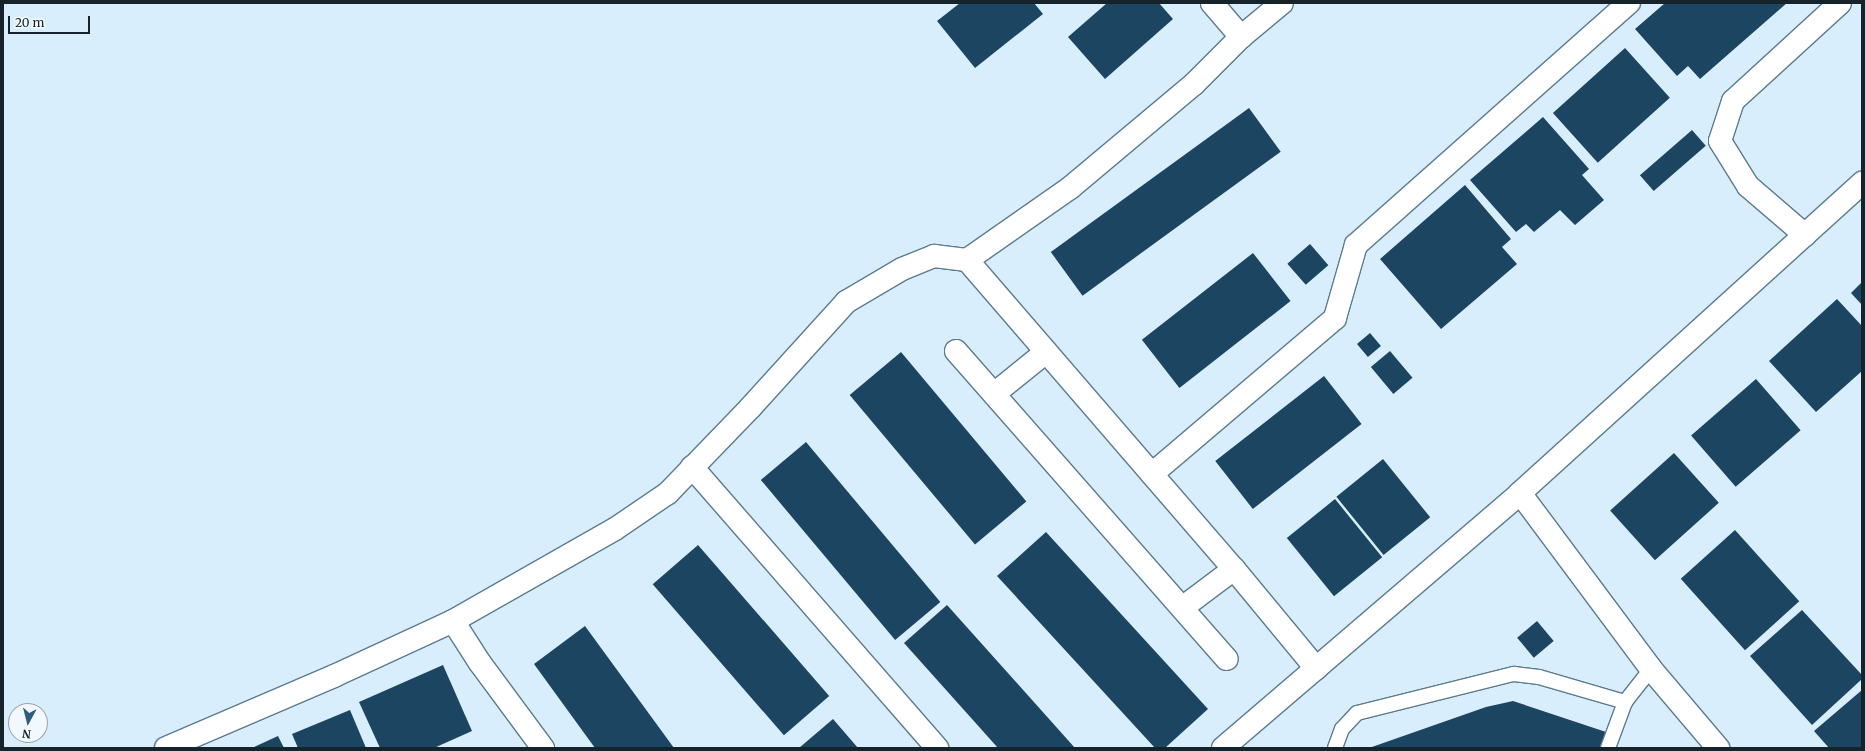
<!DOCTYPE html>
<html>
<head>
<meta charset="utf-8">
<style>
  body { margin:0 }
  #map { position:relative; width:1865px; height:751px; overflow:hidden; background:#d9eefc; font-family:Merriweather,serif }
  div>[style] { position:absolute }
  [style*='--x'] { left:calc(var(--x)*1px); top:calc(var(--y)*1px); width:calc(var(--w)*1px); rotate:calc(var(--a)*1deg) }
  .building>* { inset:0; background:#1b4560; transform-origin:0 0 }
  .roads { filter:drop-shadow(1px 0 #5c7b91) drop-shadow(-1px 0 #5c7b91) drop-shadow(0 1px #5c7b91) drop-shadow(0 -1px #5c7b91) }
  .service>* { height:14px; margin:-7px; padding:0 7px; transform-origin:7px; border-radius:7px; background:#fff }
  .minor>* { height:22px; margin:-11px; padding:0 11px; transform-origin:11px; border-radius:11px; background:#fff }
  span { translate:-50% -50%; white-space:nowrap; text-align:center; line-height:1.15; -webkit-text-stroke:4px #f2f9fe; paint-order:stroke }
  .frame { position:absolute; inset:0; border:4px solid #16232b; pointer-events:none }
  .north { position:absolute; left:8px; top:703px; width:40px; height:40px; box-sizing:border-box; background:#f2f9fe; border:1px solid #9aa3aa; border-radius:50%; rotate:187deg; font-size:11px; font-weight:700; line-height:16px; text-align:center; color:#16232b }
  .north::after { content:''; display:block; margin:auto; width:14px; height:18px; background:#2f5e7d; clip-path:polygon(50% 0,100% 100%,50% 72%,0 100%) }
  .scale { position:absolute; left:8px; top:16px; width:82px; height:18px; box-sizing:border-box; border:2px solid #16232b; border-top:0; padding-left:5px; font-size:12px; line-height:14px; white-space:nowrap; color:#16232b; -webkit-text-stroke:3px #f2f9fe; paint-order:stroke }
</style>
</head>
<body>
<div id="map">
  <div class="building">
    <i style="clip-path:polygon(960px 3px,1034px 3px,1043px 14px,975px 68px,937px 21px)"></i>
    <i style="clip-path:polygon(1107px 3px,1159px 3px,1173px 19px,1105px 79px,1068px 37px)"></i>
    <i style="clip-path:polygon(1665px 3px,1787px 3px,1700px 79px,1688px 66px,1677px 76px,1635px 29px)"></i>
    <i style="left:1625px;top:48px;width:67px;height:97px;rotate:48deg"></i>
    <i style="left:1249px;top:108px;width:54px;height:245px;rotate:54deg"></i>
    <i style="clip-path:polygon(1543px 117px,1589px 169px,1582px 175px,1604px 200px,1575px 225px,1560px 210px,1534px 232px,1526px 224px,1516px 232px,1470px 180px)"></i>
    <i style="left:1692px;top:130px;width:21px;height:69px;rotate:49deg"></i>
    <i style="clip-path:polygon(1465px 185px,1511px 239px,1502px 247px,1517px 264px,1441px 329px,1380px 259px)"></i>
    <i style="left:1310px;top:244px;width:28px;height:30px;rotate:49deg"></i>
    <i style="left:1253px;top:253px;width:61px;height:141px;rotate:52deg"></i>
    <i style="clip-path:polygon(1862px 282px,1862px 305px,1851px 293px)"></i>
    <i style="clip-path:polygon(1837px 299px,1862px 326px,1862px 371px,1816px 412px,1769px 361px)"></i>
    <i style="left:1370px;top:333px;width:17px;height:17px;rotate:50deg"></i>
    <i style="left:1390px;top:351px;width:35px;height:25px;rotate:50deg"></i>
    <i style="left:901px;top:352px;width:195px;height:67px;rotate:50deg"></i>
    <i style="left:1324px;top:376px;width:61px;height:138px;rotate:52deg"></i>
    <i style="left:1756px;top:379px;width:68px;height:86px;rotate:49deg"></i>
    <i style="left:806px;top:442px;width:209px;height:59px;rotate:50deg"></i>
    <i style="left:1674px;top:453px;width:67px;height:86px;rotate:48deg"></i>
    <i style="left:1383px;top:459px;width:75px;height:60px;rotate:51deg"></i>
    <i style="left:1335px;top:499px;width:75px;height:62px;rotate:51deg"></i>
    <i style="left:1735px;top:530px;width:96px;height:73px;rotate:48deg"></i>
    <i style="clip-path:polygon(1046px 532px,1208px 709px,1165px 748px,1155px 748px,997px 576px)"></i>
    <i style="left:698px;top:545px;width:200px;height:60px;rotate:49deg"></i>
    <i style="clip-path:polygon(947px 605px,1075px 748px,998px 748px,904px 643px)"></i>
    <i style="clip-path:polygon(1802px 610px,1862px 675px,1862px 679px,1812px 725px,1750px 656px)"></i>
    <i style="left:1537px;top:621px;width:26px;height:26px;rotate:50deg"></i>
    <i style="clip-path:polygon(585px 626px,674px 748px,595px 748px,534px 664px)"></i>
    <i style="clip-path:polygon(443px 665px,472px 731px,434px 748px,380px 748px,359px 702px)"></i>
    <i style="clip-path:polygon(1862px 690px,1862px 748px,1829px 748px,1814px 731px)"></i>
    <i style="clip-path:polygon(1513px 701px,1606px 732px,1600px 748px,1369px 748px,1486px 707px)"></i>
    <i style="clip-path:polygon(350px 710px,366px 748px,298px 748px,292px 734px)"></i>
    <i style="clip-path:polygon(833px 719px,858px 748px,799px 748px)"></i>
    <i style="clip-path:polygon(278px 736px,284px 748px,252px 748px)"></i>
  </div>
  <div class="roads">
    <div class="service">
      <i style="--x:1335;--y:748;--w:20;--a:-70"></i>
      <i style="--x:1342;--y:729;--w:22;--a:-47"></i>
      <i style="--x:1357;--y:713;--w:162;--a:-14"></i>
      <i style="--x:1514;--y:674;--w:25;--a:7"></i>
      <i style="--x:1539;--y:677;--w:90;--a:16.2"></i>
      <i style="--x:1608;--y:748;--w:49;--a:-69.7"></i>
      <i style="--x:1625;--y:702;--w:42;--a:-51.8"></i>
    </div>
    <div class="minor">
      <i style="--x:1212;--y:3;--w:45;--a:49.5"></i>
      <i style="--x:1241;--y:37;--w:53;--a:-39.7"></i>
      <i style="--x:1805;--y:235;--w:75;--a:-139.3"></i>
      <i style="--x:1748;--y:186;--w:53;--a:-121.9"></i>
      <i style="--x:1720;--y:141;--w:42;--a:-72"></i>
      <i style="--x:1733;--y:101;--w:145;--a:-42.5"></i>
      <i style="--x:967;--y:260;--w:408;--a:49.2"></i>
      <i style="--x:1234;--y:569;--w:129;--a:50.4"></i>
      <i style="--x:956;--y:351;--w:410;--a:48.7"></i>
      <i style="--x:994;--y:394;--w:67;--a:-38.9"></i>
      <i style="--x:692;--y:467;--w:373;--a:48.9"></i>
      <i style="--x:1152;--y:474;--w:240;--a:-40.4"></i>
      <i style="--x:1335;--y:318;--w:76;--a:-74"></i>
      <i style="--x:1356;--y:245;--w:365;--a:-41.6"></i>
      <i style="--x:1520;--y:493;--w:219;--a:53.3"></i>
      <i style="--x:1651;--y:669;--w:104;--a:49.7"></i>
      <i style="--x:1182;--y:608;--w:65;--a:-36.9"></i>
      <i style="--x:453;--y:621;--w:50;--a:57.3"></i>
      <i style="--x:480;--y:663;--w:106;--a:53.5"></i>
      <i style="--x:166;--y:748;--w:183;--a:-23.2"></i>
      <i style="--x:334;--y:676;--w:131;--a:-24.8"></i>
      <i style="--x:453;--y:621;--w:186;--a:-29.6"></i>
      <i style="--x:615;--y:529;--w:64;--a:-34.2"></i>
      <i style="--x:668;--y:493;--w:118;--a:-46"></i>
      <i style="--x:750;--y:408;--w:143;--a:-47.8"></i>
      <i style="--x:846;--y:302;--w:65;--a:-30.5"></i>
      <i style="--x:902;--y:269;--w:35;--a:-22"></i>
      <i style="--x:934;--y:256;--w:33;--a:7"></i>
      <i style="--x:967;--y:260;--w:126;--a:-35"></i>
      <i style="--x:1070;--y:188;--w:162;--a:-40"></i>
      <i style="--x:1194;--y:84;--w:66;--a:-45"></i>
      <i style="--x:1223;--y:748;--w:391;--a:-40.6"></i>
      <i style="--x:1520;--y:493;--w:462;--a:-42.2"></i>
    </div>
  </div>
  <div class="frame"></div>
  <div class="north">N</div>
  <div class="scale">20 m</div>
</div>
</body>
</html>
